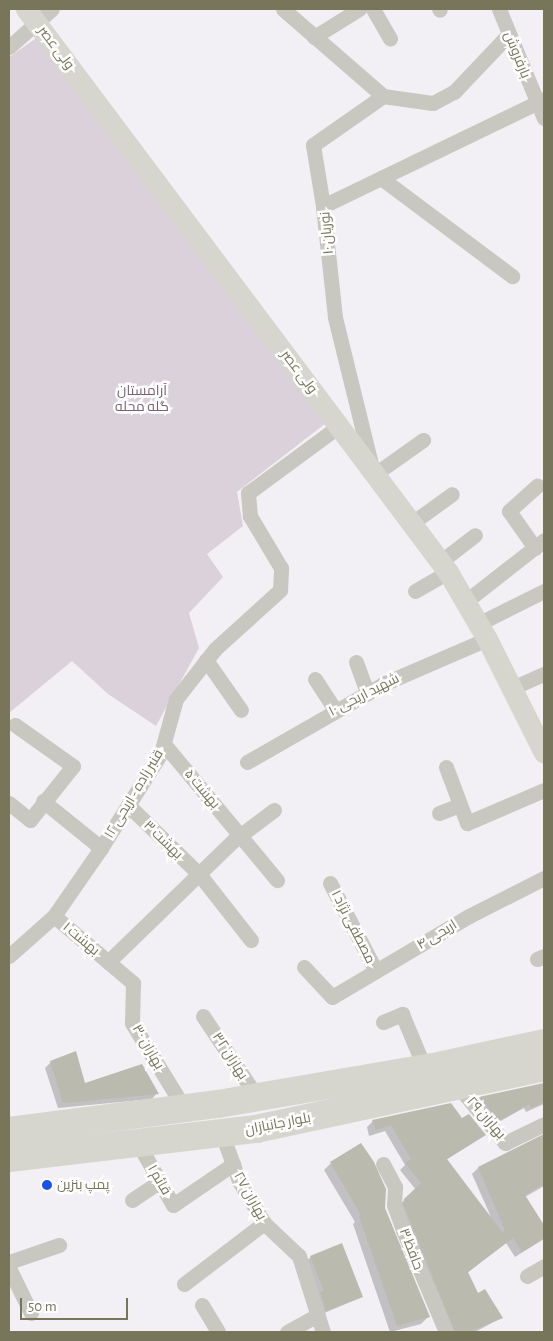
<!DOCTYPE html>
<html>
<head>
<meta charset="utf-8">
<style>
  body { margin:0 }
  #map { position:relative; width:553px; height:1341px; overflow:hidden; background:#f2f0f4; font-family:"Alegreya Sans",Cairo,sans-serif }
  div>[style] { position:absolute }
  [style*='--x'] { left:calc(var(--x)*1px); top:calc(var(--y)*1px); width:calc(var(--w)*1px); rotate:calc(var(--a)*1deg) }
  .green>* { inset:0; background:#dbd1da }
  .shadow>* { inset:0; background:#0003 }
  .building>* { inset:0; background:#bbbaaf }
  .street>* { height:15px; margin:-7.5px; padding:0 7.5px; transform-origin:7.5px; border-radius:7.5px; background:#c8c8c1 }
  .secondary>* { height:21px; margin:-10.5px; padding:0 10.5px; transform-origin:10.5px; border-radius:10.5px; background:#d6d6ce }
  .highway>* { height:28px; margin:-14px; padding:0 14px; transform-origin:14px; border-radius:14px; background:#d6d6ce }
  .dots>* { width:14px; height:14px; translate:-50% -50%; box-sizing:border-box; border:2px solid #fff; border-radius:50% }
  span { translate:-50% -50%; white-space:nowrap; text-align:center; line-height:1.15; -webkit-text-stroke:5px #fff; paint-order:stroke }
  .street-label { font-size:14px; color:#77765a }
  .park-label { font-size:14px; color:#796172 }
  .poi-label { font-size:14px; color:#77765a }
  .left { translate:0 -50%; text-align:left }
  .frame { position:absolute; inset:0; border:10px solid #77765a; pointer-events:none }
  .scale { position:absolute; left:20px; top:1298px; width:108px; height:22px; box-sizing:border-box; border:2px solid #77765a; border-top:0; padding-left:6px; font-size:15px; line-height:18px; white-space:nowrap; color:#77765a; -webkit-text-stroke:4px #fff; paint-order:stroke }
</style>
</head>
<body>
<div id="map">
  <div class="green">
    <i style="clip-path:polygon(38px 37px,326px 423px,237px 492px,243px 526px,207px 554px,223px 577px,189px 613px,199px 648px,156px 726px,108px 694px,72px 661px,9px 713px,9px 57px)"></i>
  </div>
  <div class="shadow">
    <i style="clip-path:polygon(51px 1062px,84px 1085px,157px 1093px,152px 1099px,58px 1108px,45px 1068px)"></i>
    <i style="clip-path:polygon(544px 1084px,544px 1104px,526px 1112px,524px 1108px,493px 1125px,475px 1103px,480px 1098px)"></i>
    <i style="clip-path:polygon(461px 1120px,485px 1135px,446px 1160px,491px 1217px,472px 1174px,478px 1168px,544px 1135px,544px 1186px,525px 1197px,544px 1227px,544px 1239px,515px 1257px,506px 1243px,467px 1273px,478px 1294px,501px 1318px,475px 1332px,447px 1332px,398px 1206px,416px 1190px,400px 1170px,405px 1165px,385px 1131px,369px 1136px,367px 1127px,373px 1121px)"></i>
    <i style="clip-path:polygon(331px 1163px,384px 1208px,428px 1317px,421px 1324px,390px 1332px,353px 1224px,355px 1222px,324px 1170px)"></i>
    <i style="clip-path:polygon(311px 1257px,362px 1297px,322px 1314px,316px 1298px,319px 1295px,306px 1261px)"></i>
  </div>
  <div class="building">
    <i style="clip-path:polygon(76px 1051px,85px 1083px,142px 1064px,159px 1094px,63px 1103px,50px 1061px)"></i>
    <i style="clip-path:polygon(544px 1083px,544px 1102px,531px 1108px,529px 1104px,499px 1121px,479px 1097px)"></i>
    <i style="clip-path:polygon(451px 1103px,462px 1118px,469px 1114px,486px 1135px,447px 1159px,502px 1232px,505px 1230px,478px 1167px,544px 1134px,544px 1184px,525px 1195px,544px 1225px,544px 1238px,522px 1252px,513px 1238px,468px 1272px,478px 1293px,485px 1289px,503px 1318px,469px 1332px,455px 1332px,403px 1204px,404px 1199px,421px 1183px,405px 1163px,411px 1159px,391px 1125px,376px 1130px,372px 1120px)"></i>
    <i style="clip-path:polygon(361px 1143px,374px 1162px,386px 1189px,385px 1208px,430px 1317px,397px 1326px,359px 1216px,361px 1215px,330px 1162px)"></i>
    <i style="clip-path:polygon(342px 1243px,363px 1297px,326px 1311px,320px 1292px,324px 1291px,310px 1256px)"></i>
  </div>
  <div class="street">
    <i style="--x:283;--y:9;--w:133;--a:41"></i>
    <i style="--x:383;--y:96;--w:50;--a:8"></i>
    <i style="--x:433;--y:103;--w:24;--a:-28"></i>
    <i style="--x:454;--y:92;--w:79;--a:-46.5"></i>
    <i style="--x:373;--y:9;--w:34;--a:60"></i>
    <i style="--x:439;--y:9;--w:1;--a:45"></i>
    <i style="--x:499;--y:9;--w:118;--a:67.6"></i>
    <i style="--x:314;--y:37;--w:53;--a:-31.9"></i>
    <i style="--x:9;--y:47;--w:57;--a:-41.5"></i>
    <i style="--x:381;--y:178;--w:164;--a:36.8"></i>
    <i style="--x:323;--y:206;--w:246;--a:-25.8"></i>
    <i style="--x:371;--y:464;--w:151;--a:-103.8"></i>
    <i style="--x:335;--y:317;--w:112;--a:-96.2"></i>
    <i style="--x:323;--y:206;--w:62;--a:-99.3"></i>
    <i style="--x:313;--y:145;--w:85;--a:-35"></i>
    <i style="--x:375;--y:474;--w:59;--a:-35.3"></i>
    <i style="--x:412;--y:523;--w:49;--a:-35.9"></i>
    <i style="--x:535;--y:548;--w:45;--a:-125.1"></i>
    <i style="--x:509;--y:511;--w:38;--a:-42"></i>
    <i style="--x:440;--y:562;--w:44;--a:-37.6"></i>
    <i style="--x:415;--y:591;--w:38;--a:-30"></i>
    <i style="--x:465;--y:602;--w:100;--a:-38.1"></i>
    <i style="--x:478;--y:624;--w:74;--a:-26.6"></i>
    <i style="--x:206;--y:660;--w:61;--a:55"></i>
    <i style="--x:356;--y:662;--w:33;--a:70"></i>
    <i style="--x:315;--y:679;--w:37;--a:57"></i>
    <i style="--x:512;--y:688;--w:35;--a:-24"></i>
    <i style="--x:164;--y:744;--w:177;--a:50.3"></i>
    <i style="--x:247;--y:762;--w:157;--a:-29.8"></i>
    <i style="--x:383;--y:684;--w:113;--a:-23.4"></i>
    <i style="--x:446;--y:767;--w:60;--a:69.4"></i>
    <i style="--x:467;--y:823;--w:84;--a:-23.2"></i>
    <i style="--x:43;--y:801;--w:75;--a:39"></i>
    <i style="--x:9;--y:803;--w:27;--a:39"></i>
    <i style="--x:30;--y:820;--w:69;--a:-51.5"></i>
    <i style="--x:73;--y:766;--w:71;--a:-144.7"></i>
    <i style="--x:128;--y:805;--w:99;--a:44.2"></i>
    <i style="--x:199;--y:874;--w:84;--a:51.8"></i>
    <i style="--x:439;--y:813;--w:22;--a:-21"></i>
    <i style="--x:330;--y:883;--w:99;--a:62.4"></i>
    <i style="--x:54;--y:916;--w:104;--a:40.3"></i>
    <i style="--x:133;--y:983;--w:40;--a:91.4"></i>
    <i style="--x:132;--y:1023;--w:100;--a:58.5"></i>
    <i style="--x:9;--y:956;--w:60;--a:-41.6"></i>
    <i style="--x:54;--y:916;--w:83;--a:-55.3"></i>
    <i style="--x:101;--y:848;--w:112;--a:-57.7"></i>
    <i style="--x:161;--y:753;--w:56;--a:-74.5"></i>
    <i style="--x:176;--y:699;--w:63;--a:-52"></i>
    <i style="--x:215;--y:649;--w:88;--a:-42.2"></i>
    <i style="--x:280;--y:590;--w:22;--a:-87"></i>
    <i style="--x:281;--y:568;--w:61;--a:-120.8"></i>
    <i style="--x:250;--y:516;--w:23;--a:-95"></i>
    <i style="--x:248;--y:493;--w:113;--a:-36.4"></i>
    <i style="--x:537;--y:959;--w:8;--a:-23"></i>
    <i style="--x:108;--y:962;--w:175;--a:-44.1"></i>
    <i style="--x:234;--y:840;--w:50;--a:-36.9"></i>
    <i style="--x:304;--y:967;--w:41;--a:47"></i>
    <i style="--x:332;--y:997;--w:159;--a:-30.6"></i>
    <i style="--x:469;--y:916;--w:84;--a:-26.9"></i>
    <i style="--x:203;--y:1016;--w:97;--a:56.3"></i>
    <i style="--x:383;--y:1022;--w:21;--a:-23"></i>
    <i style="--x:402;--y:1014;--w:60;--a:67.3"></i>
    <i style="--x:458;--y:1086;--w:74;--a:50.5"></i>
    <i style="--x:505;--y:1143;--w:43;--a:-26"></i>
    <i style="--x:222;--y:1134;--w:50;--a:70.1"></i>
    <i style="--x:239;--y:1181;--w:49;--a:59.2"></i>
    <i style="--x:264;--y:1223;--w:48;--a:43.3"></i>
    <i style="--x:299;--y:1256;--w:80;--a:72.5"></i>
    <i style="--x:139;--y:1145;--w:69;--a:60.5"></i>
    <i style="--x:173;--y:1205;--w:73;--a:-34.3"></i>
    <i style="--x:383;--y:1164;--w:26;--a:62"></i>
    <i style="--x:395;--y:1187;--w:18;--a:93"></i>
    <i style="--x:394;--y:1205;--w:27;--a:70"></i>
    <i style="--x:403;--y:1230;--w:111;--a:67.1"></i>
    <i style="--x:132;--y:1200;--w:32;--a:-34"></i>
    <i style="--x:9;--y:1262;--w:53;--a:-18.8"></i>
    <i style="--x:9;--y:1268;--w:50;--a:63.9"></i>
    <i style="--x:527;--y:1276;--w:20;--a:-30"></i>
    <i style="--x:184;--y:1284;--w:101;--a:-37.3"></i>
    <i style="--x:202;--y:1305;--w:31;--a:59"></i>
    <i style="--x:287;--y:1332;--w:35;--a:-29"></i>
  </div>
  <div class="secondary">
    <i style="--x:26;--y:9;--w:704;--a:53.15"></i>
    <i style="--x:448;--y:572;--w:78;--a:59.8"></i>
    <i style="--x:487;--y:639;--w:127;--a:63.4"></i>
  </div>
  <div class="highway">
    <i style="--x:9;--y:1131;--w:211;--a:-7.4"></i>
    <i style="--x:218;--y:1104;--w:228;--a:-9.8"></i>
    <i style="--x:443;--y:1065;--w:103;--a:-12.3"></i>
    <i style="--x:9;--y:1158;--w:249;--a:-6.7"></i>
    <i style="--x:256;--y:1129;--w:295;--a:-12.1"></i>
  </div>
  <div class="dots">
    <i style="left:47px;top:1185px;background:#1c51e8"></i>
  </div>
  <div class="street-label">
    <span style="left:56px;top:48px;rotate:53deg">ولی عصر</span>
    <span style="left:517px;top:55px;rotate:68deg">بارفروش</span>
    <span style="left:327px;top:233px;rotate:-95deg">نوریان ۱۰</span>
    <span style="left:299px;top:372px;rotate:53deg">ولی عصر</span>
    <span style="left:364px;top:695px;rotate:-27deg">شهید اریحی ۱۰</span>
    <span style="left:202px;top:789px;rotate:50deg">بهشت ۵</span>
    <span style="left:134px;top:794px;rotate:-59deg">قنبر زاده - اریحی ۱۲</span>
    <span style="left:163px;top:840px;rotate:44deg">بهشت ۳</span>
    <span style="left:353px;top:927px;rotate:63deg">مصطفی نژاد ۱</span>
    <span style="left:437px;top:935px;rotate:-31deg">اریحی ۴</span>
    <span style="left:81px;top:939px;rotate:40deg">بهشت ۱</span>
    <span style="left:148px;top:1047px;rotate:60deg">بهاران ۳۰</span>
    <span style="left:230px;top:1056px;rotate:57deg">بهاران ۳۲</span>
    <span style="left:486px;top:1118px;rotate:49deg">بهاران ۲۹</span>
    <span style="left:278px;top:1124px;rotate:-11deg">بلوار جانبازان</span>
    <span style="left:159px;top:1180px;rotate:60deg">قائم ۱</span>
    <span style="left:250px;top:1196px;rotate:61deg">بهاران ۲۷</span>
    <span style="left:411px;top:1249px;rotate:69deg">حافظ ۳</span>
  </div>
  <div class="park-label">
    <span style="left:142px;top:399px">آرامستان<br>گله محله</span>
  </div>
  <div class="poi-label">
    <span class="left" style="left:57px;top:1185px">پمپ بنزین</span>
  </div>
  <div class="frame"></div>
  <div class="scale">50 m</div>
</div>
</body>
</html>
